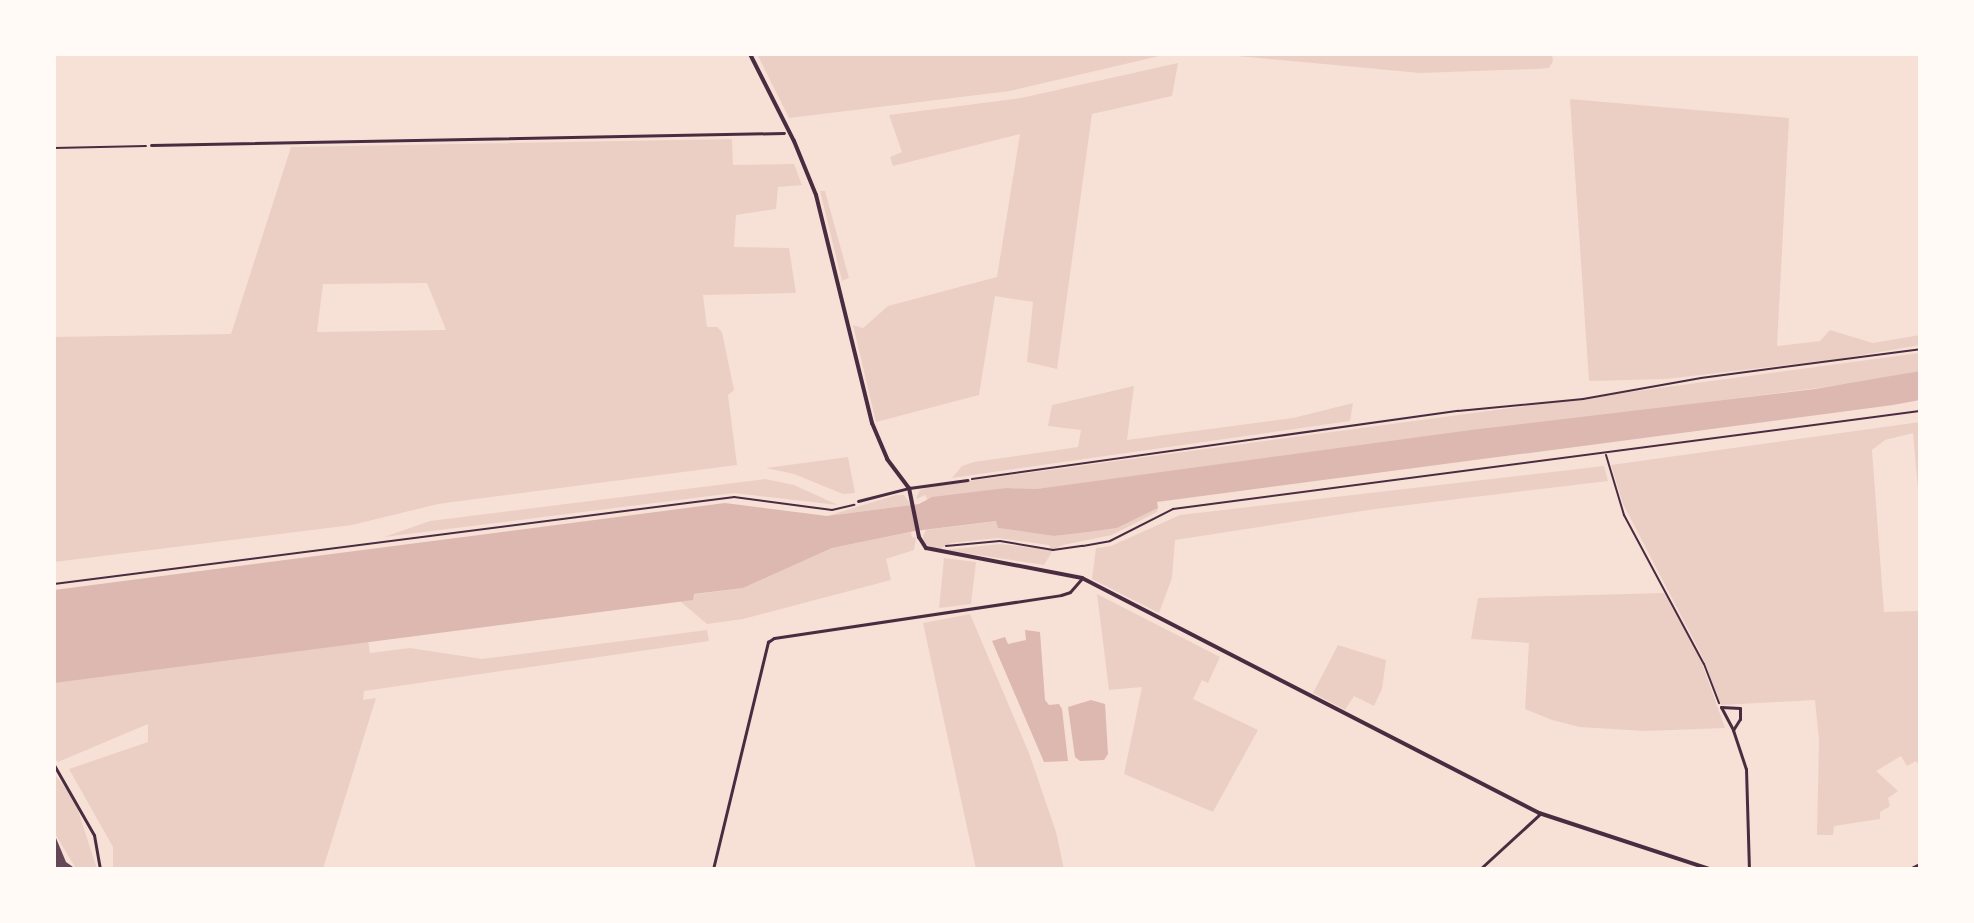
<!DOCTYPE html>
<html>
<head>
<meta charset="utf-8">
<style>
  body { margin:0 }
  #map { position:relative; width:1974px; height:923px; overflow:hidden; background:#f7e1d7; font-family:"Noto Sans",sans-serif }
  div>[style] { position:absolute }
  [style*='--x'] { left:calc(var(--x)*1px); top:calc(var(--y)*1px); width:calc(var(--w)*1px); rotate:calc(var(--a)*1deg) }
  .green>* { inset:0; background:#ebcfc5 }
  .water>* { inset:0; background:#dcb8b0 }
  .building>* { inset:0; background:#644757 }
  .path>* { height:2px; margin:-1px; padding:0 1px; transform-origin:1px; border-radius:1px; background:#4a2c40 }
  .minor>* { height:3px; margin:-1.5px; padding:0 1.5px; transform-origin:1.5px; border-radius:1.5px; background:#4a2c40 }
  .tertiary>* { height:4px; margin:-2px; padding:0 2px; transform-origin:2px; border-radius:2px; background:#4a2c40 }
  span { translate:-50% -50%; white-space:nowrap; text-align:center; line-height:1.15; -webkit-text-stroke:6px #fffaf5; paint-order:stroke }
  .frame { position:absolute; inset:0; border:56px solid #fffaf5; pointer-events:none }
</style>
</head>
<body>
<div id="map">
  <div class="green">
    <i style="clip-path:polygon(757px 54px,1168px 54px,1010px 91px,789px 118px)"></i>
    <i style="clip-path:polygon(1215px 54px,1552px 54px,1553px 61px,1549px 68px,1536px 69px,1420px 73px)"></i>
    <i style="clip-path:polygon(1178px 63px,1172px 96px,1092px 114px,1057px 369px,1027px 362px,1033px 302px,995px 296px,979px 395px,876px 422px,853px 325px,863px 328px,888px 306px,997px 277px,1020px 134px,893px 166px,890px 157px,902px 152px,889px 115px,1021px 98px)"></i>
    <i style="clip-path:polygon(1570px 99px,1789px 118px,1777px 346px,1820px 341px,1830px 330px,1873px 343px,1920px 335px,1920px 345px,1839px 359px,1666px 379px,1589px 381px)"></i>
    <i style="clip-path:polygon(evenodd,732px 139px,733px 165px,794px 164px,802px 185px,778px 187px,776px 209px,736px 215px,734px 247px,789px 248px,796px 293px,703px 295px,707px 327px,717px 327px,722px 332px,734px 390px,728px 395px,737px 465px,438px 504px,352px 525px,54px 562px,54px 337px,231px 334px,291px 147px,732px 139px,427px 283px,446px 330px,317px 332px,323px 284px,427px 283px)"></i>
    <i style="clip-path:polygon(825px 191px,849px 278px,842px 281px,820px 191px)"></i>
    <i style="clip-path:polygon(1920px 353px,1920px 371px,1863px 382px,1036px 489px,1006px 488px,928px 500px,925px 495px,917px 499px,917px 496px,920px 490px,930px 486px)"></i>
    <i style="clip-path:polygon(1134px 386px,1127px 440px,1293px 418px,1353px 403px,1350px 421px,952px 478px,962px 466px,974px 462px,1078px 447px,1081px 430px,1048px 426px,1052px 405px)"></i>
    <i style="clip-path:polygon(1920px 422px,1920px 513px,1913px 433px,1885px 440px,1872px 450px,1884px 612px,1920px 611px,1920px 767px,1916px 761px,1907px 766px,1901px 756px,1876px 771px,1898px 791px,1888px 798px,1890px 806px,1880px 812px,1880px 819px,1834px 826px,1833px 835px,1817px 835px,1819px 740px,1815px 700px,1721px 705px,1702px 656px,1623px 504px,1611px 465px)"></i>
    <i style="clip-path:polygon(848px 457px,855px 493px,843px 494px,794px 474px,766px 468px)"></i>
    <i style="clip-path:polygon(1604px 466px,1608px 481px,1375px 509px,1175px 540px,1172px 578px,1159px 613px,1092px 579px,1096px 548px,1111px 546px,1180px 515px)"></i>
    <i style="clip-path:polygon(765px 479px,794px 485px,838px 505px,734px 493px,384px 537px,430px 521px)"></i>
    <i style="clip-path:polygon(896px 495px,904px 495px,911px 505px,827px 516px)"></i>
    <i style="clip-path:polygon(1158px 508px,1157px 512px,1112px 535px,1063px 545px,1053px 550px,1044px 565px,945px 550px,1000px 544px,1052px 550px,1049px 545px,997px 538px,951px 543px,938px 550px,925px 544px,923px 536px,926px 530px,997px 521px,998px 528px,1054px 536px,1089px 532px,1117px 528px)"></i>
    <i style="clip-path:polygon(911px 532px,912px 537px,916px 538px,914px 550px,886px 559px,891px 580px,743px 619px,707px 624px,675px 597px,743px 588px,832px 548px)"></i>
    <i style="clip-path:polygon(944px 558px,976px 562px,971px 604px,939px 608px)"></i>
    <i style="clip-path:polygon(1664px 593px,1699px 655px,1725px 728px,1645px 731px,1580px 727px,1552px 720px,1525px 709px,1529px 643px,1471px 639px,1478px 598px)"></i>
    <i style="clip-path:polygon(1097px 594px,1220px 657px,1208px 683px,1202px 680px,1193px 699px,1258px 730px,1213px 812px,1124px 774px,1142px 687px,1109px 690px)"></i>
    <i style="clip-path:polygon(970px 614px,1029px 753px,1056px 832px,1064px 869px,976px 869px,923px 623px)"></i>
    <i style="clip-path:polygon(707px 630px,709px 641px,364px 691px,363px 700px,376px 698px,323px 869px,113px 869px,113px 847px,69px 769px,148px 742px,148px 724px,58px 762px,54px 758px,54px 680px,368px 640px,370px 653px,410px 648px,482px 659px)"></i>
    <i style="clip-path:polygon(1338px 645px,1386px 660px,1382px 689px,1374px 706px,1354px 696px,1345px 710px,1313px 693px)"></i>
    <i style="clip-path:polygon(54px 773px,75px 801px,97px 869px,72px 869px,75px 867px,54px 832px)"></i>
  </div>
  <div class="water">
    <i style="clip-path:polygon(1920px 371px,1920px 400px,1893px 405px,1157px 502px,1158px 508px,1117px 528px,1089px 532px,1054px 536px,998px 528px,996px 521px,915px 531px,832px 548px,743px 588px,694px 594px,693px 600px,54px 683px,54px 590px,725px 503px,827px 516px,919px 504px,932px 497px,1006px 488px,1036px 489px,1471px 430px,1815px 389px)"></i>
    <i style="clip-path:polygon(1025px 630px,1040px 632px,1045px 700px,1049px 705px,1059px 704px,1062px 709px,1068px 761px,1044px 762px,992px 641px,1005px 637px,1008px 644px,1026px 640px)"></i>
    <i style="clip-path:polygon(1091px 700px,1105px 704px,1108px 754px,1104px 760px,1080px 761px,1075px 757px,1068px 707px)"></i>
  </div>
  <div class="building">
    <i style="clip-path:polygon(56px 838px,66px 862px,73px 867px,70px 869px,54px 869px)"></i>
  </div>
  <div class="path">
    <i style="--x:54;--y:148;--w:92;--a:-1.2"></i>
    <i style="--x:1606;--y:455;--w:63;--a:73.3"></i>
    <i style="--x:1624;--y:515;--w:169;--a:61.8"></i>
    <i style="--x:1704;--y:664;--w:42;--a:69"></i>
    <i style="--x:972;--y:479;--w:491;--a:-8"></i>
    <i style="--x:1458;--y:411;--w:126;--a:-5.5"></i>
    <i style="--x:1583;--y:399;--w:120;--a:-10.1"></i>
    <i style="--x:1701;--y:378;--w:221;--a:-7.5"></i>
    <i style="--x:946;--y:546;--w:54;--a:-5.3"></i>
    <i style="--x:1000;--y:541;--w:54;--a:9.6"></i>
    <i style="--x:1053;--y:550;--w:30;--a:-8"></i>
    <i style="--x:1083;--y:546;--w:27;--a:-10"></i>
    <i style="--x:1110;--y:541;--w:71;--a:-26.9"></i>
    <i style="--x:1173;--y:509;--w:753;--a:-7.47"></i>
    <i style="--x:54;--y:584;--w:686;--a:-7.29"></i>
    <i style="--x:734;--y:497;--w:99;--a:7.6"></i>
    <i style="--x:832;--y:510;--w:23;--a:-13"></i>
  </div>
  <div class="minor">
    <i style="--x:151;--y:145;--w:633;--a:-1.09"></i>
    <i style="--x:858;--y:501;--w:53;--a:-14.3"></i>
    <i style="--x:909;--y:488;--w:59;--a:-7.9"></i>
    <i style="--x:1733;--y:730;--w:13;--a:-58"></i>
    <i style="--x:1740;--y:719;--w:11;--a:-90"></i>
    <i style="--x:1740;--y:708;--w:19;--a:-177"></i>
    <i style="--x:1721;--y:707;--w:26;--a:62"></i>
    <i style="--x:1733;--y:730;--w:41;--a:71.6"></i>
    <i style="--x:1746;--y:769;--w:100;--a:88.3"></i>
    <i style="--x:54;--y:765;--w:81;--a:60.3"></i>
    <i style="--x:94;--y:835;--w:35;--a:80"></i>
    <i style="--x:713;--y:869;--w:234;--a:-76.4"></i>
    <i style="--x:768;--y:642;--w:7;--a:-34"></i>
    <i style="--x:774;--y:638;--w:290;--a:-8.5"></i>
    <i style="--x:1061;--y:595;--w:9;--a:-18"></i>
    <i style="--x:1070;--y:592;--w:18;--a:-49"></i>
    <i style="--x:1480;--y:869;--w:80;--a:-42.5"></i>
  </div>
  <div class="tertiary">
    <i style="--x:750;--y:54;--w:97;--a:63.2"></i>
    <i style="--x:794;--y:141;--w:58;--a:67.8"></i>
    <i style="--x:816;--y:195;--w:235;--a:76.2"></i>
    <i style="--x:872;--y:423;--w:39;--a:67"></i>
    <i style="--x:887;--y:459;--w:36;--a:53"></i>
    <i style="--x:909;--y:488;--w:50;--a:78.5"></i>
    <i style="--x:919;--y:537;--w:13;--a:58"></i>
    <i style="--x:926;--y:548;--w:159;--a:10.9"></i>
    <i style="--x:1082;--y:578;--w:514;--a:27.21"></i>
    <i style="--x:1539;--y:813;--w:179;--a:18.2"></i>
    <i style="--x:1912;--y:869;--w:9;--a:-27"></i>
  </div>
  <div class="frame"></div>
</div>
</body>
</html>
